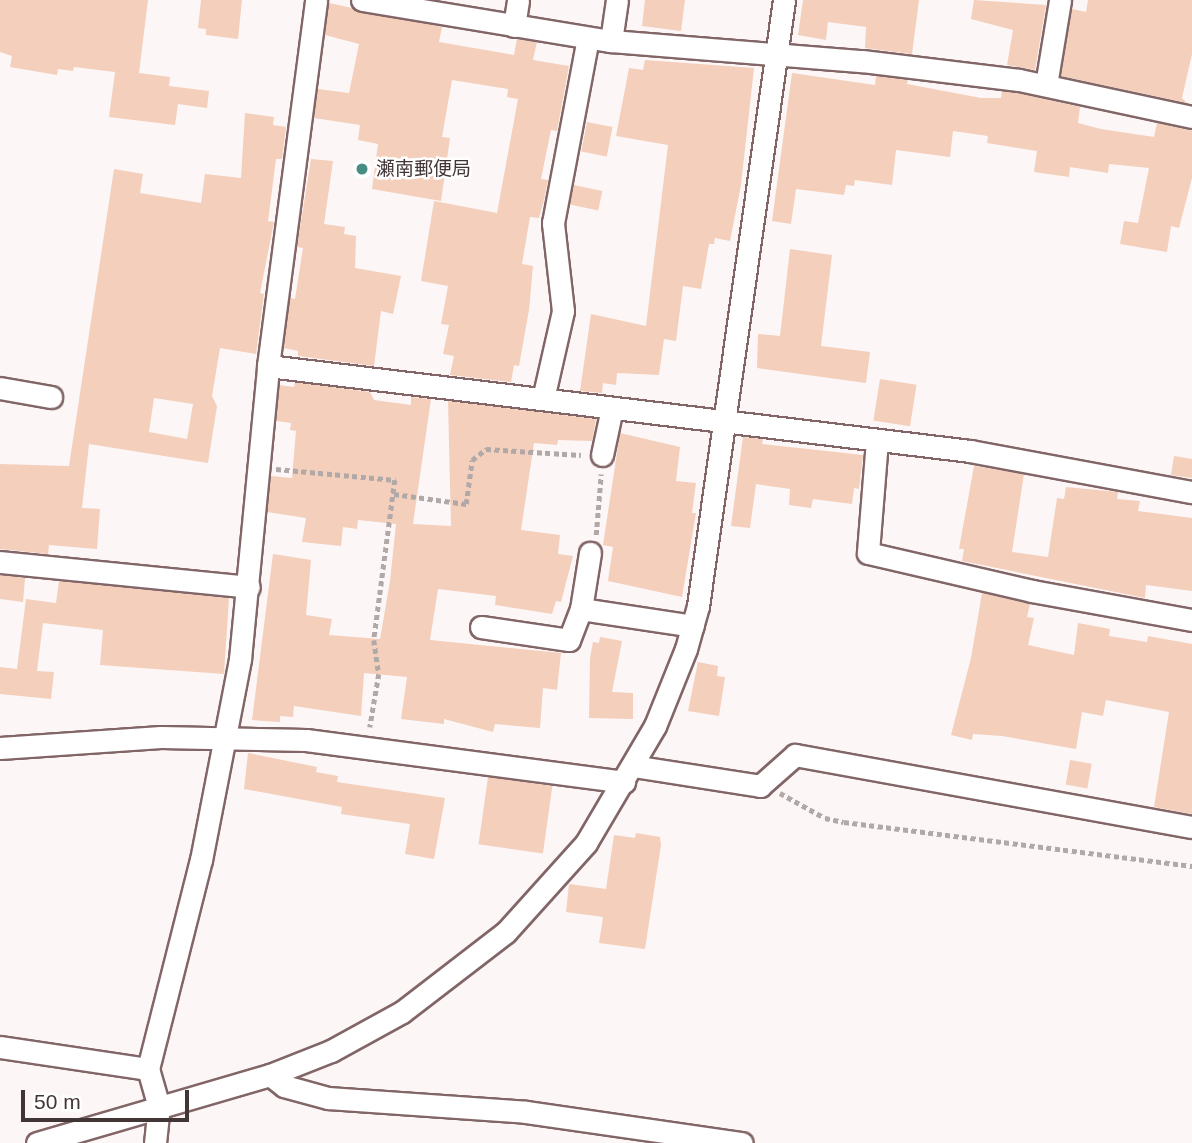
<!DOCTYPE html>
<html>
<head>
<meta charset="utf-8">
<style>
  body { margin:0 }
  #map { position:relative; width:1192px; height:1143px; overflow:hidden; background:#fdf6f6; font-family:Helvetica,"Noto Sans JP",sans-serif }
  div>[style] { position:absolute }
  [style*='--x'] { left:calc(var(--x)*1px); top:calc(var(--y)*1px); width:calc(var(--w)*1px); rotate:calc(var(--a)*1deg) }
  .building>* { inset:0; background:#f3cfbc; transform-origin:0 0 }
  .path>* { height:4.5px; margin-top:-2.25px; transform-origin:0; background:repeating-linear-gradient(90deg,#b1a8a8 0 5px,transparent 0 8.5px) }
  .roads { filter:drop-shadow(2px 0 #826667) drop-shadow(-2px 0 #826667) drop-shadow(0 2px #826667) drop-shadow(0 -2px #826667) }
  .minor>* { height:21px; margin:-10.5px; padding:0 10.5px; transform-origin:10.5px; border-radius:10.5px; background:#fff }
  .dots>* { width:19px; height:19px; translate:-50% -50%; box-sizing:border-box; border:4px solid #fff; border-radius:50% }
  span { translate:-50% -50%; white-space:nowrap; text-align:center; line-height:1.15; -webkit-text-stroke:5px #fff; paint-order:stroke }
  .poi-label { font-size:19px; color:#413536 }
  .left { translate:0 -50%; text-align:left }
  .scale { position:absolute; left:21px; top:1090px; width:168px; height:32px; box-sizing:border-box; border:4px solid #413536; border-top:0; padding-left:9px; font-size:21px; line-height:24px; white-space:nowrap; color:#413536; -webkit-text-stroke:5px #fff; paint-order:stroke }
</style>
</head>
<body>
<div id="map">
  <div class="building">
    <i style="clip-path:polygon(0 0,148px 0,139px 73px,170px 77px,169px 86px,209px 91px,207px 108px,178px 104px,175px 125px,109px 117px,115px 72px,74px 67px,73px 71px,58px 69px,57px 75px,10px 67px,12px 56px,0 52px)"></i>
    <i style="clip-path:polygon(201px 0,242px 0,238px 39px,206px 35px,206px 29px,198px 28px)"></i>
    <i style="clip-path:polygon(645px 0,685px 0,681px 31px,642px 26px)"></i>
    <i style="clip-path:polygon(803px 0,919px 0,912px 54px,865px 48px,866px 27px,828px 22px,826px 40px,798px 35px)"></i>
    <i style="clip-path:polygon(974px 0,1046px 5px,1035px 70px,1007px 65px,1013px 30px,971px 19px)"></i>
    <i style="clip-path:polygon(1088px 0,1192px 0,1192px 54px,1182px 98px,1187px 103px,1061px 76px,1072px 9px,1086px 12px)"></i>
    <i style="clip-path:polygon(329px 3px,442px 27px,439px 42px,514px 55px,517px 39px,537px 42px,533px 60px,569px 66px,557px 131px,551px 130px,541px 179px,548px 180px,544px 200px,539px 218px,530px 217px,522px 264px,533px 266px,529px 310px,519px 366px,514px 365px,511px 382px,450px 375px,454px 356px,443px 354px,449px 325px,441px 324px,448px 286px,421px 281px,434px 201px,497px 213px,518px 99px,507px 97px,508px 89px,452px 80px,442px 137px,450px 138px,441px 201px,372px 189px,378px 144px,358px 140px,360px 125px,314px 118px,318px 89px,349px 93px,359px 44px,325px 35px)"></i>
    <i style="clip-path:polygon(645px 60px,754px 68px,741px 185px,730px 241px,715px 238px,714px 244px,709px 244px,701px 289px,683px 286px,676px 341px,664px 339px,659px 375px,617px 373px,616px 385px,603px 383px,602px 393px,580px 391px,591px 314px,646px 326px,668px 145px,616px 136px,629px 68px,643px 70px)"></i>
    <i style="clip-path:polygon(792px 73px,875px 85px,876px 76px,908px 80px,907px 84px,981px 98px,1001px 98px,1002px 91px,1017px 93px,1080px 107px,1078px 123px,1101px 129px,1154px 137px,1157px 123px,1192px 131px,1192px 178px,1179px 228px,1171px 226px,1167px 252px,1120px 244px,1124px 221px,1138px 223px,1149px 168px,1109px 164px,1108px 173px,1070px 167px,1069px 177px,1034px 172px,1037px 151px,987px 143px,988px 136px,953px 131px,950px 157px,896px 150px,892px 185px,855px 180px,854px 186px,846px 185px,844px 195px,796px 189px,791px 224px,772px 221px)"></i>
    <i style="clip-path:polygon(evenodd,245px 113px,274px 117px,273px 125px,286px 127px,282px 159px,276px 159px,268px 221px,274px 222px,260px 293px,264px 294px,256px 354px,220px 348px,212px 396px,217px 406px,208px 463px,89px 444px,82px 508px,100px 509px,97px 549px,49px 545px,48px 554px,0 549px,0 464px,69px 466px,114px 169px,143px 174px,140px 193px,201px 203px,205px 174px,241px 178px,245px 113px,154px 398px,193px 404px,187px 439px,149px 432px,154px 398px)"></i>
    <i style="left:587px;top:122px;width:26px;height:30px;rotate:11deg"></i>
    <i style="clip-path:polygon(311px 159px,333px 161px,324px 224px,345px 227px,344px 234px,356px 236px,355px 268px,401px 276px,393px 314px,381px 311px,374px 366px,298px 356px,298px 351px,284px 348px,290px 298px,295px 299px,303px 248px,297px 247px)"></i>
    <i style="left:574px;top:185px;width:29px;height:20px;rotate:12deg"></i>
    <i style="clip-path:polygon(790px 249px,832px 255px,821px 346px,870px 352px,866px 383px,757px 368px,758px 334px,780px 336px)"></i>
    <i style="left:880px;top:379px;width:37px;height:42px;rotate:9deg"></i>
    <i style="clip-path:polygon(295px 382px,370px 392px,374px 400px,411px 405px,411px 397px,431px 399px,413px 524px,451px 526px,448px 401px,596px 419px,592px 441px,558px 440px,557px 445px,534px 443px,521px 530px,560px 535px,558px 554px,573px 556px,561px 602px,556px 601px,552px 614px,495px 605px,496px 596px,438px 589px,430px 640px,561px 653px,557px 690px,543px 688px,540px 728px,495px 724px,493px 732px,444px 719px,444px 724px,401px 719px,407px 677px,364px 673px,361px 716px,294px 706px,293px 717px,280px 716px,280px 722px,252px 720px,273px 554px,311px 560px,306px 615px,332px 619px,329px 635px,380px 639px,390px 581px,396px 524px,358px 520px,357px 529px,343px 527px,341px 546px,302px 542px,306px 518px,267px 512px,271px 476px,292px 478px,296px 431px,290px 430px,291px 423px,276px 421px,279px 385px,294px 387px)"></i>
    <i style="clip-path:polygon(620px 433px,680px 447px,676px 481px,696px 483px,692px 513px,696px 513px,682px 597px,608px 581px,613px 547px,603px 545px)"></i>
    <i style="clip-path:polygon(743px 437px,763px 439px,762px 444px,863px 455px,859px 489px,854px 488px,852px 504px,813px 499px,811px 508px,789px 505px,790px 489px,756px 484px,750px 528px,731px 526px)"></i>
    <i style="clip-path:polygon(1174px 456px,1192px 459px,1192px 478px,1171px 475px)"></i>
    <i style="clip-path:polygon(974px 466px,1024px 474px,1012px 552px,1048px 557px,1057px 498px,1064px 499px,1066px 487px,1118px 492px,1117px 499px,1140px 501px,1138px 511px,1192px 518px,1192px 591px,1146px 585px,1145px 598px,962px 561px,964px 549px,959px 549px)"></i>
    <i style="clip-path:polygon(0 575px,25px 578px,23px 602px,0 599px)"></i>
    <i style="clip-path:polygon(59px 581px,229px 598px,224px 674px,100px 665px,103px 630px,43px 623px,37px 671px,54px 672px,51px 699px,0 694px,0 667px,17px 669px,26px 599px,56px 603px)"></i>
    <i style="clip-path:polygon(982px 593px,1030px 604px,1027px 617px,1034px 618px,1028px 645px,1074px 655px,1078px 623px,1110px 629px,1109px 636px,1147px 642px,1148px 636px,1192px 644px,1192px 814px,1154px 807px,1169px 712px,1106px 700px,1103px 716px,1082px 712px,1076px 749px,1002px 736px,973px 734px,972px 740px,951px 735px,971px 658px)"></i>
    <i style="clip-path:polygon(600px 637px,622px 641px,612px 692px,633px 693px,633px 719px,589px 718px,590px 658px,593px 642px,599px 643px)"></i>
    <i style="clip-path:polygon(698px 662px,718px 666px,717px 676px,725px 677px,719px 716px,688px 711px)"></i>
    <i style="clip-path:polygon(248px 753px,317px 767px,316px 772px,338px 776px,337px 782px,445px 798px,434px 859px,405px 854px,410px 824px,341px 814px,342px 807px,244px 789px)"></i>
    <i style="left:1070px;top:760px;width:22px;height:25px;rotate:10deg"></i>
    <i style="left:488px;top:777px;width:65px;height:68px;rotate:8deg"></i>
    <i style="clip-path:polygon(636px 833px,660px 837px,661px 845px,645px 949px,599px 943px,603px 917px,566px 912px,569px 884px,606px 889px,614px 835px,635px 838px)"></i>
  </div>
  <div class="path">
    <i style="--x:276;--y:469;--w:120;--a:5.3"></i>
    <i style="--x:395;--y:480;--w:161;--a:97.5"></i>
    <i style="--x:374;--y:640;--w:34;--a:82"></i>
    <i style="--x:379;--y:674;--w:54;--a:99.6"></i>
    <i style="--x:394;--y:494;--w:73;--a:7.9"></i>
    <i style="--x:466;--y:504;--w:44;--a:-82.2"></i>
    <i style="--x:472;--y:460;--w:18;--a:-38"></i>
    <i style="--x:486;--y:449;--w:95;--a:3.6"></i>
    <i style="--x:596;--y:535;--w:61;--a:-85.3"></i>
    <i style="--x:780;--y:793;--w:51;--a:29.1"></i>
    <i style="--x:825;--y:818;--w:19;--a:12"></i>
    <i style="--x:844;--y:822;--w:351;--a:7.2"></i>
  </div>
  <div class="roads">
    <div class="minor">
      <i style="--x:362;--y:0;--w:252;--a:9.4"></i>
      <i style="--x:611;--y:41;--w:252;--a:4.6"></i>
      <i style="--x:862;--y:61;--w:158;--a:6.9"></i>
      <i style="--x:1019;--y:80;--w:177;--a:12.1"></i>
      <i style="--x:514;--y:26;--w:26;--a:-81"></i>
      <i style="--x:611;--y:41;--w:41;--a:-81.7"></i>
      <i style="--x:1046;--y:85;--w:86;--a:-80.6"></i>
      <i style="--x:268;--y:366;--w:707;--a:6.9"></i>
      <i style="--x:970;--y:451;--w:226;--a:10.5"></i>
      <i style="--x:0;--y:388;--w:52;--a:10"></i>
      <i style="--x:543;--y:399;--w:90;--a:-77.2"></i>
      <i style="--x:563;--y:311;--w:89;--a:-96.5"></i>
      <i style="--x:553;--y:223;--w:188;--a:-79.3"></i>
      <i style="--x:877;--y:440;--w:113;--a:94.6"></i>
      <i style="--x:868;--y:553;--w:168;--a:13"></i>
      <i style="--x:1032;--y:591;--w:163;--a:10.3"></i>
      <i style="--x:602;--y:455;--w:48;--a:-78"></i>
      <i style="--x:0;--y:562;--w:250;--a:5.7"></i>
      <i style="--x:581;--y:609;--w:113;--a:8.6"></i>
      <i style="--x:481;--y:627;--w:89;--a:8.4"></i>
      <i style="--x:569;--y:640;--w:33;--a:-69"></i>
      <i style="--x:581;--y:609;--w:57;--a:-80.9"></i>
      <i style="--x:0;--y:748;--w:161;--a:-3.9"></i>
      <i style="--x:161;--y:737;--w:145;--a:1.2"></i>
      <i style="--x:306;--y:740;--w:321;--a:7.5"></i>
      <i style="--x:633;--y:766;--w:129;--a:8.9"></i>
      <i style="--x:760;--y:786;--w:47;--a:-41.5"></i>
      <i style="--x:795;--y:755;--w:403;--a:10.3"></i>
      <i style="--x:0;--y:1047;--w:150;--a:8.5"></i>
      <i style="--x:270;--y:1075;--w:18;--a:38"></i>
      <i style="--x:284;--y:1086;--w:46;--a:15.3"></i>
      <i style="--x:328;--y:1098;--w:198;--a:4"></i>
      <i style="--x:526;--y:1112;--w:218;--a:8.2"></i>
      <i style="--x:37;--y:1143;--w:243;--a:-16.3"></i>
      <i style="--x:270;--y:1075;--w:66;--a:-21.5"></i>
      <i style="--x:331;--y:1051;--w:81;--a:-28.8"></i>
      <i style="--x:402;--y:1012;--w:131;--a:-37.6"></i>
      <i style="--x:506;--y:932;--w:120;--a:-48"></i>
      <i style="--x:586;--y:843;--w:136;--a:-59.5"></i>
      <i style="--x:655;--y:726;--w:83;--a:-68.1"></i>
      <i style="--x:686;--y:649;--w:45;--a:-74.4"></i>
      <i style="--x:698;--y:606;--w:612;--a:-81.92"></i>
      <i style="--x:155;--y:1143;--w:36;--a:-84"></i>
      <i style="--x:159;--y:1107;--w:40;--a:-106"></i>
      <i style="--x:148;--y:1069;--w:216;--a:-75.8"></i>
      <i style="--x:201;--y:860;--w:205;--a:-79"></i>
      <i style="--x:240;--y:659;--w:294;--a:-84.5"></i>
      <i style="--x:268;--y:366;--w:369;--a:-82.5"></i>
    </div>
  </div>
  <div class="dots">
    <i style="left:362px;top:169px;background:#488d84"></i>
  </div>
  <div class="poi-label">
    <span class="left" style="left:376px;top:169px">瀬南郵便局</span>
  </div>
  <div class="scale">50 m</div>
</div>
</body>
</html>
